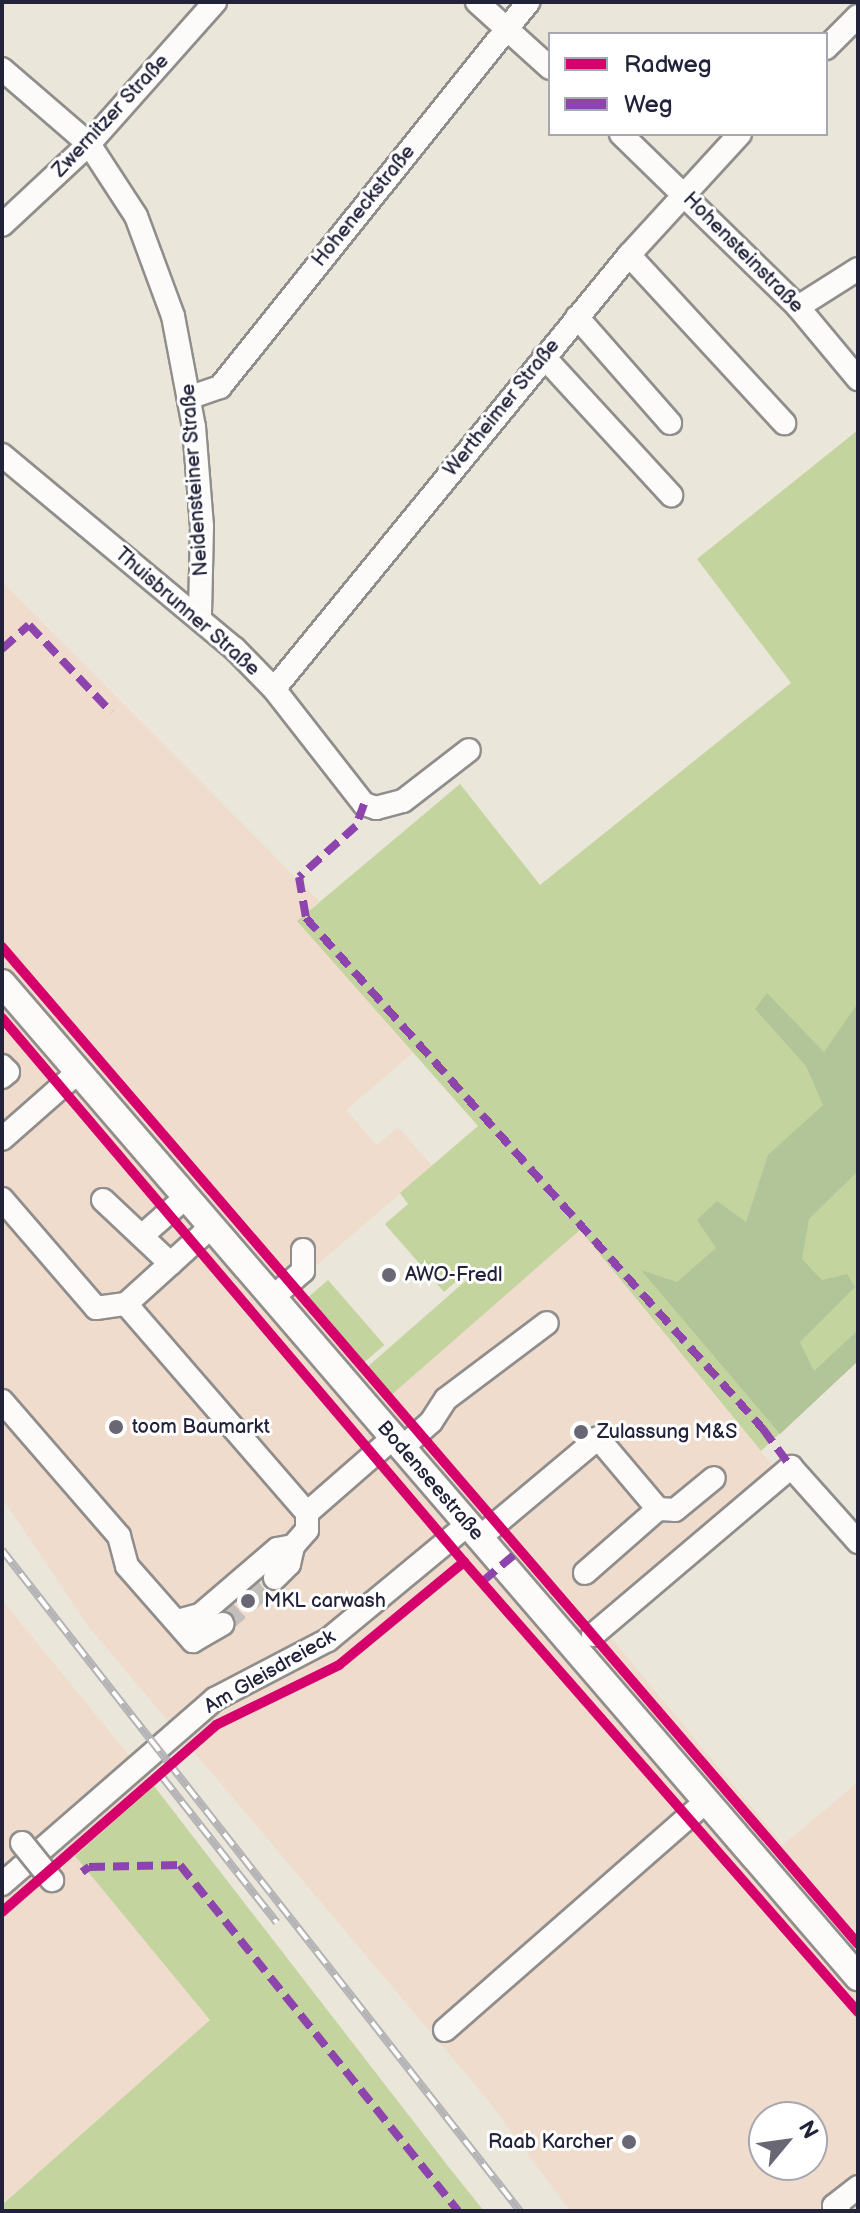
<!DOCTYPE html>
<html>
<head>
<meta charset="utf-8">
<style>
  body { margin:0 }
  #map { position:relative; width:860px; height:2213px; overflow:hidden; background:#ebe6da; font-family:"Balsamiq Sans",sans-serif }
  div>[style] { position:absolute }
  [style*='--x'] { left:calc(var(--x)*1px); top:calc(var(--y)*1px); width:calc(var(--w)*1px); rotate:calc(var(--a)*1deg) }
  .built>* { inset:0; background:#f0dccc }
  .green>* { inset:0; background:#c3d49f; transform-origin:0 0 }
  .forest>* { inset:0; background:#b1c598 }
  .minor-tunnel>* { height:22px; margin-top:-11px; transform-origin:0; background:repeating-linear-gradient(90deg,#c3bfba 0 22px,transparent 0 33px) }
  .roads { filter:drop-shadow(2px 0 #908e8c) drop-shadow(-2px 0 #908e8c) drop-shadow(0 2px #908e8c) drop-shadow(0 -2px #908e8c) }
  .minor>* { height:22px; margin:-11px; padding:0 11px; transform-origin:11px; border-radius:11px; background:#fcfbf9 }
  .major>* { height:26px; margin:-13px; padding:0 13px; transform-origin:13px; border-radius:13px; background:#fcfbf9 }
  .rail>* { height:8px; margin-top:-4px; transform-origin:0; background:repeating-linear-gradient(90deg,#fff 0 15px,#b4b3b5 0 30px); box-sizing:border-box; border-block:2px solid #b4b3b5 }
  .bridges { filter:drop-shadow(2px 0 #908e8c) drop-shadow(-2px 0 #908e8c) drop-shadow(0 2px #908e8c) drop-shadow(0 -2px #908e8c) }
  .minor-bridge>* { height:22px; margin:-11px; padding:0 11px; transform-origin:11px; border-radius:11px; background:#fcfbf9 }
  .quiet>* { height:8px; margin-top:-4px; transform-origin:0; background:repeating-linear-gradient(90deg,#8e44ad 0 16px,transparent 0 24px) }
  .cycleway>* { height:10px; margin:-5px; padding:0 5px; transform-origin:5px; border-radius:5px; background:#d6006c }
  .dots>* { width:22px; height:22px; translate:-50% -50%; box-sizing:border-box; border:4px solid #fff; border-radius:50% }
  span { translate:-50% -50%; white-space:nowrap; text-align:center; line-height:1.15; -webkit-text-stroke:6px #fff; paint-order:stroke }
  .street-label { font-size:20px; color:#22223b }
  .poi-label { font-size:20px; color:#22223b }
  .left { translate:0 -50%; text-align:left }
  .right { translate:-100% -50%; text-align:right }
  .frame { position:absolute; inset:0; border:4px solid #22223b; pointer-events:none }
  .legend { position:absolute; left:548px; top:32px; width:280px; height:104px; box-sizing:border-box; background:#fff; border:2px solid #a7a7b1; margin:0; padding:10px 14px; list-style:none; font-size:24px; color:#22223b }
  .legend li { display:flex; align-items:center; gap:16px; height:40px }
  .legend b { width:40px; border:2px solid #a7a7b1 }
  .north { position:absolute; left:748px; top:2101px; width:80px; height:80px; box-sizing:border-box; background:#fff; border:2px solid #a7a7b1; border-radius:50%; rotate:61deg; font-size:22px; font-weight:700; line-height:32px; text-align:center; color:#22223b }
  .north::after { content:''; display:block; margin:auto; width:28px; height:36px; background:#686773; clip-path:polygon(50% 0,100% 100%,50% 72%,0 100%) }
</style>
</head>
<body>
<div id="map">
  <div class="built">
    <i style="clip-path:polygon(evenodd,2px 582px,319px 901px,298px 921px,415px 1051px,346px 1110px,377px 1145px,398px 1127px,432px 1166px,296px 1283px,392px 1394px,580px 1230px,775px 1469px,597px 1621px,783px 1845px,858px 1782px,858px 2211px,570px 2211px,487px 2099px,88px 1626px,2px 1498px,2px 582px,764px 2117px,812px 2117px,812px 2165px,764px 2165px,764px 2117px)"></i>
    <i style="clip-path:polygon(2px 1600px,154px 1786px,75px 1856px,211px 2020px,2px 2205px)"></i>
  </div>
  <div class="green">
    <i style="clip-path:polygon(858px 430px,858px 1361px,761px 1451px,580px 1230px,389px 1397px,365px 1369px,471px 1276px,467px 1272px,444px 1292px,385px 1224px,408px 1204px,400px 1193px,478px 1126px,297px 921px,460px 784px,540px 885px,791px 683px,697px 559px)"></i>
    <i style="left:328px;top:1280px;width:86px;height:27px;rotate:49deg"></i>
    <i style="clip-path:polygon(154px 1786px,451px 2170px,484px 2211px,2px 2211px,2px 2205px,210px 2020px,75px 1856px)"></i>
  </div>
  <div class="forest">
    <i style="clip-path:polygon(767px 993px,824px 1052px,858px 1003px,858px 1171px,809px 1219px,802px 1259px,822px 1280px,847px 1274px,855px 1287px,800px 1342px,814px 1371px,858px 1330px,858px 1361px,780px 1434px,641px 1270px,677px 1282px,716px 1248px,697px 1220px,717px 1201px,746px 1222px,768px 1155px,823px 1105px,806px 1066px,755px 1009px)"></i>
  </div>
  <div class="minor-tunnel">
    <i style="--x:222;--y:1624;--w:70;--a:-41"></i>
  </div>
  <div class="roads">
    <div class="minor">
      <i style="--x:477;--y:2;--w:98;--a:42.1"></i>
      <i style="--x:826;--y:48;--w:45;--a:-45"></i>
      <i style="--x:2;--y:69;--w:115;--a:40.8"></i>
      <i style="--x:89;--y:144;--w:86;--a:56.9"></i>
      <i style="--x:136;--y:216;--w:107;--a:69.7"></i>
      <i style="--x:173;--y:316;--w:113;--a:79.3"></i>
      <i style="--x:194;--y:427;--w:99;--a:85.4"></i>
      <i style="--x:202;--y:526;--w:91;--a:91.3"></i>
      <i style="--x:621;--y:134;--w:248;--a:44.3"></i>
      <i style="--x:798;--y:307;--w:94;--a:50.2"></i>
      <i style="--x:2;--y:225;--w:119;--a:-43"></i>
      <i style="--x:89;--y:144;--w:190;--a:-48.4"></i>
      <i style="--x:629;--y:255;--w:229;--a:47.3"></i>
      <i style="--x:798;--y:307;--w:71;--a:-32.3"></i>
      <i style="--x:577;--y:317;--w:141;--a:48.7"></i>
      <i style="--x:544;--y:357;--w:188;--a:47.4"></i>
      <i style="--x:191;--y:397;--w:31;--a:-19"></i>
      <i style="--x:220;--y:387;--w:493;--a:-51.3"></i>
      <i style="--x:2;--y:455;--w:302;--a:39.8"></i>
      <i style="--x:234;--y:648;--w:57;--a:45.7"></i>
      <i style="--x:274;--y:689;--w:146;--a:52"></i>
      <i style="--x:364;--y:804;--w:13;--a:18"></i>
      <i style="--x:376;--y:808;--w:28;--a:-15"></i>
      <i style="--x:403;--y:801;--w:83;--a:-37.7"></i>
      <i style="--x:274;--y:689;--w:561;--a:-50.72"></i>
      <i style="--x:629;--y:255;--w:164;--a:-47.5"></i>
      <i style="--x:2;--y:1066;--w:8;--a:45"></i>
      <i style="--x:8;--y:1072;--w:8;--a:140"></i>
      <i style="--x:2;--y:1139;--w:101;--a:-41.4"></i>
      <i style="--x:2;--y:1199;--w:144;--a:49.2"></i>
      <i style="--x:96;--y:1308;--w:30;--a:-8"></i>
      <i style="--x:126;--y:1304;--w:115;--a:-42.2"></i>
      <i style="--x:103;--y:1200;--w:93;--a:43.3"></i>
      <i style="--x:144;--y:1234;--w:56;--a:-41.4"></i>
      <i style="--x:272;--y:1298;--w:41;--a:-41.1"></i>
      <i style="--x:303;--y:1271;--w:21;--a:-90"></i>
      <i style="--x:126;--y:1304;--w:276;--a:49.1"></i>
      <i style="--x:307;--y:1513;--w:17;--a:90"></i>
      <i style="--x:307;--y:1530;--w:21;--a:131"></i>
      <i style="--x:293;--y:1546;--w:16;--a:169"></i>
      <i style="--x:277;--y:1549;--w:101;--a:139.4"></i>
      <i style="--x:200;--y:1615;--w:24;--a:165"></i>
      <i style="--x:2;--y:1401;--w:179;--a:49.1"></i>
      <i style="--x:119;--y:1536;--w:31;--a:75"></i>
      <i style="--x:127;--y:1566;--w:100;--a:48.7"></i>
      <i style="--x:193;--y:1641;--w:34;--a:-30"></i>
      <i style="--x:402;--y:1448;--w:39;--a:-42"></i>
      <i style="--x:431;--y:1422;--w:27;--a:-57"></i>
      <i style="--x:446;--y:1399;--w:126;--a:-37"></i>
      <i style="--x:658;--y:1509;--w:17;--a:3"></i>
      <i style="--x:675;--y:1510;--w:50;--a:-39.4"></i>
      <i style="--x:307;--y:1513;--w:114;--a:-41.1"></i>
      <i style="--x:479;--y:1538;--w:155;--a:-40"></i>
      <i style="--x:598;--y:1438;--w:93;--a:49.8"></i>
      <i style="--x:658;--y:1509;--w:97;--a:138.8"></i>
      <i style="--x:275;--y:1578;--w:20;--a:-45"></i>
      <i style="--x:289;--y:1564;--w:18;--a:-77"></i>
      <i style="--x:593;--y:1635;--w:260;--a:-40.3"></i>
      <i style="--x:791;--y:1467;--w:101;--a:48.2"></i>
      <i style="--x:2;--y:1884;--w:282;--a:-41"></i>
      <i style="--x:215;--y:1699;--w:127;--a:-27.6"></i>
      <i style="--x:328;--y:1640;--w:180;--a:-39.6"></i>
      <i style="--x:445;--y:2030;--w:348;--a:-41.2"></i>
      <i style="--x:839;--y:2211;--w:7;--a:-135"></i>
      <i style="--x:834;--y:2206;--w:31;--a:-38"></i>
    </div>
    <div class="major">
      <i style="--x:2;--y:983;--w:1312;--a:49.27"></i>
    </div>
  </div>
  <div class="rail">
    <i style="--x:2;--y:1550;--w:840;--a:51.92"></i>
    <i style="--x:163;--y:1778;--w:184;--a:51.8"></i>
  </div>
  <div class="bridges">
    <div class="minor-bridge">
      <i style="--x:22;--y:1843;--w:48;--a:51"></i>
    </div>
  </div>
  <div class="quiet">
    <i style="--x:2;--y:649;--w:36;--a:-42"></i>
    <i style="--x:29;--y:625;--w:120;--a:46.7"></i>
    <i style="--x:364;--y:804;--w:23;--a:110"></i>
    <i style="--x:356;--y:826;--w:76;--a:138.2"></i>
    <i style="--x:299;--y:877;--w:42;--a:80.3"></i>
    <i style="--x:306;--y:918;--w:686;--a:48.19"></i>
    <i style="--x:763;--y:1429;--w:47;--a:53.6"></i>
    <i style="--x:483;--y:1581;--w:48;--a:-40"></i>
    <i style="--x:82;--y:1872;--w:9;--a:-36"></i>
    <i style="--x:89;--y:1867;--w:91;--a:-1.3"></i>
    <i style="--x:180;--y:1865;--w:444;--a:51.2"></i>
  </div>
  <div class="cycleway">
    <i style="--x:2;--y:947;--w:1314;--a:49.35"></i>
    <i style="--x:2;--y:1018;--w:714;--a:49.66"></i>
    <i style="--x:464;--y:1562;--w:598;--a:48.8"></i>
    <i style="--x:2;--y:1912;--w:284;--a:-41.1"></i>
    <i style="--x:216;--y:1725;--w:137;--a:-26"></i>
    <i style="--x:339;--y:1665;--w:162;--a:-39.5"></i>
  </div>
  <div class="dots">
    <i style="left:389px;top:1275px;background:#686773"></i>
    <i style="left:116px;top:1427px;background:#686773"></i>
    <i style="left:581px;top:1432px;background:#686773"></i>
    <i style="left:248px;top:1601px;background:#686773"></i>
    <i style="left:629px;top:2142px;background:#686773"></i>
  </div>
  <div class="street-label">
    <span style="left:111px;top:116px;rotate:-47deg">Zwernitzer Straße</span>
    <span style="left:364px;top:206px;rotate:-51deg">Hoheneckstraße</span>
    <span style="left:743px;top:253px;rotate:45deg">Hohensteinstraße</span>
    <span style="left:502px;top:408px;rotate:-51deg">Wertheimer Straße</span>
    <span style="left:195px;top:480px;rotate:-94deg">Neidensteiner Straße</span>
    <span style="left:187px;top:612px;rotate:41deg">Thuisbrunner Straße</span>
    <span style="left:430px;top:1481px;rotate:49deg">Bodenseestraße</span>
    <span style="left:270px;top:1672px;rotate:-30deg">Am Gleisdreieck</span>
  </div>
  <div class="poi-label">
    <span class="left" style="left:405px;top:1275px">AWO-Fredl</span>
    <span class="left" style="left:132px;top:1427px">toom Baumarkt</span>
    <span class="left" style="left:597px;top:1432px">Zulassung M&amp;S</span>
    <span class="left" style="left:264px;top:1601px">MKL carwash</span>
    <span class="right" style="left:613px;top:2142px">Raab Karcher</span>
  </div>
  <div class="frame"></div>
  <ul class="legend">
  <li><b style="height:10px;background:#d6006c"></b>Radweg</li>
  <li><b style="height:10px;background:#8e44ad"></b>Weg</li>
  </ul>
  <div class="north">N</div>
</div>
</body>
</html>
